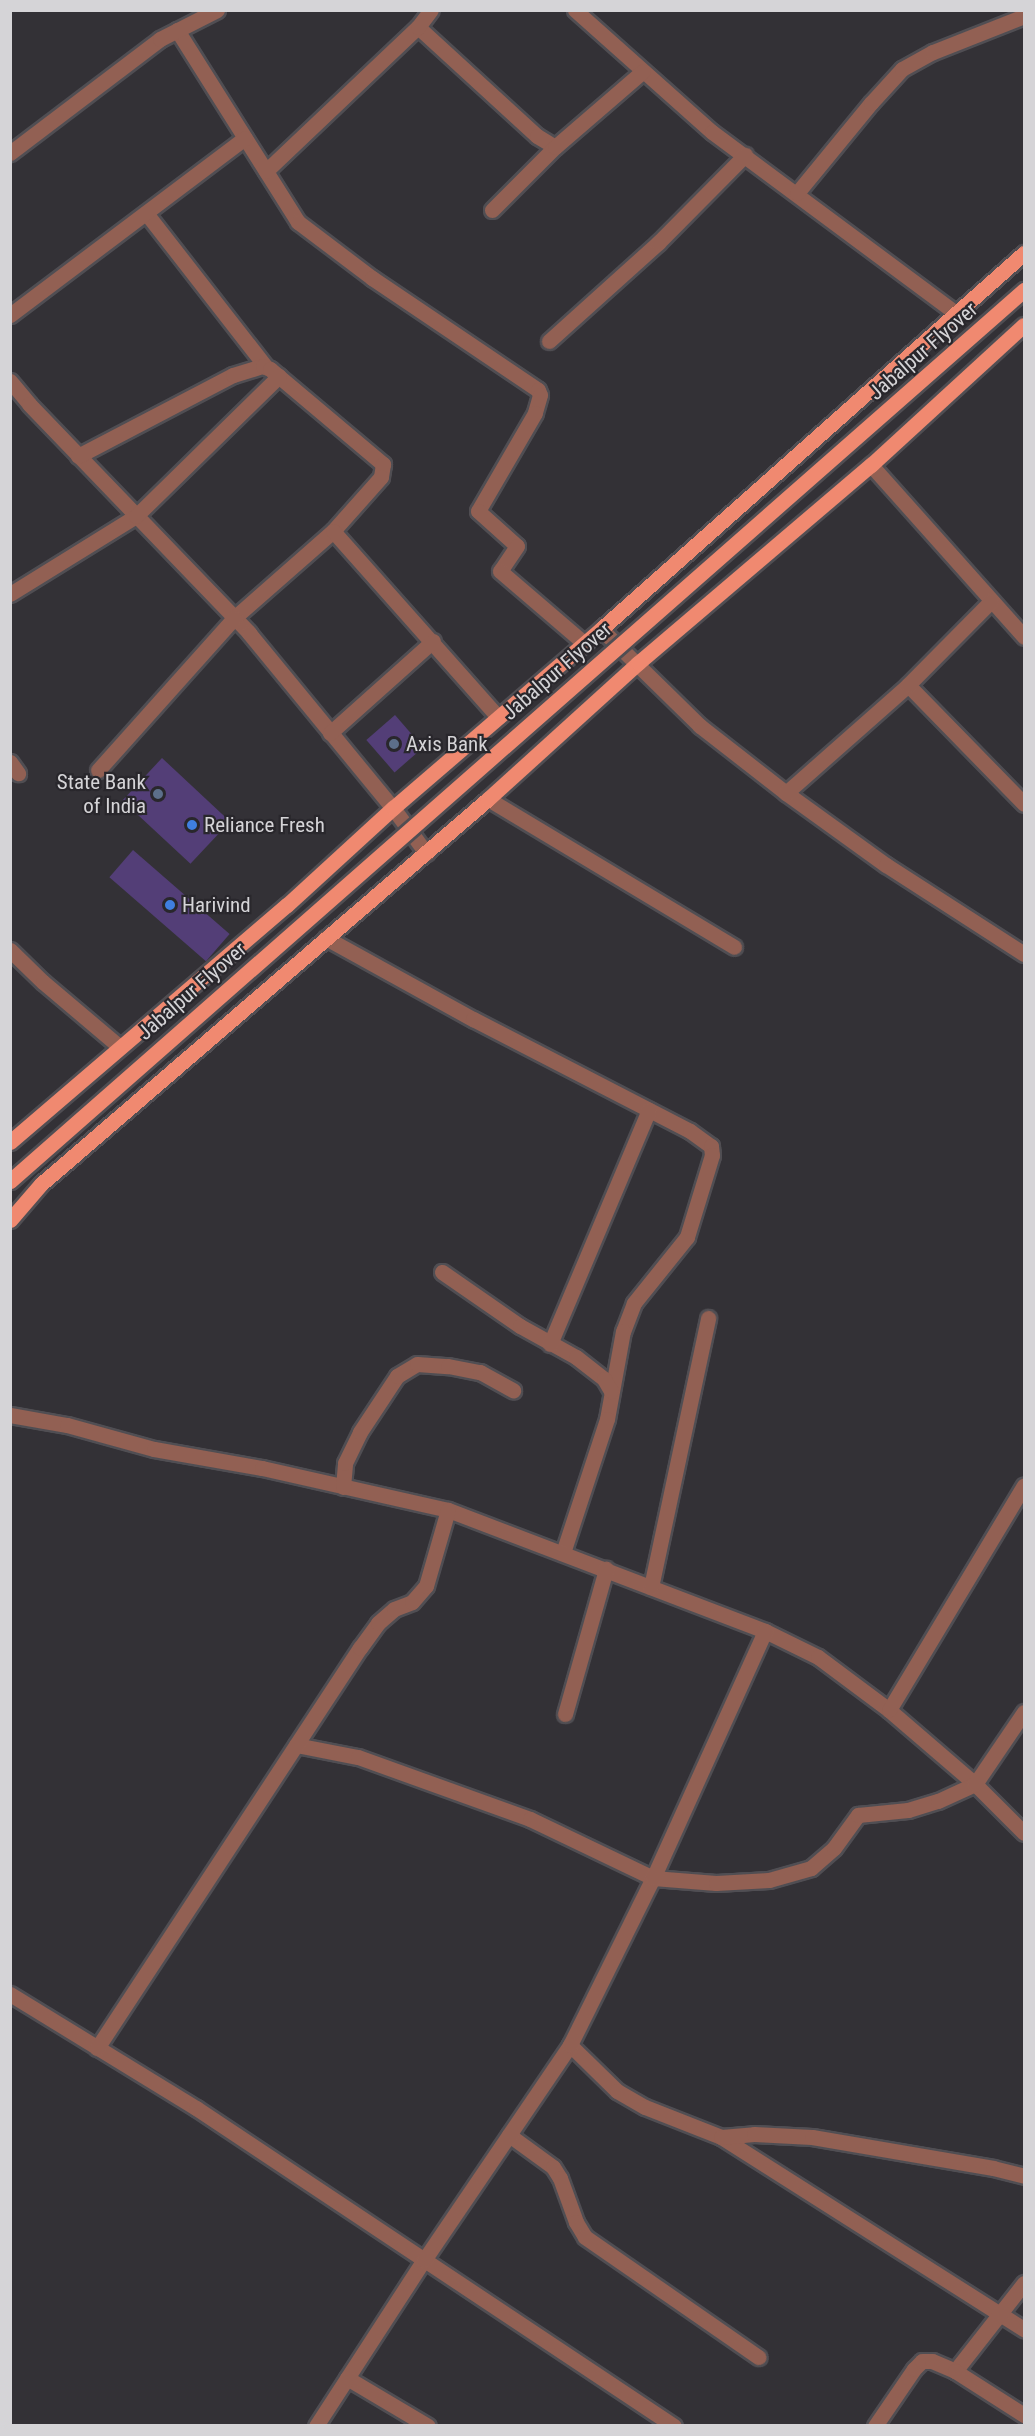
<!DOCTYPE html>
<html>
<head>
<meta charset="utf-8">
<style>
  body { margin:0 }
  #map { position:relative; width:1035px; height:2436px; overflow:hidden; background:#333136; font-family:"Roboto Condensed",sans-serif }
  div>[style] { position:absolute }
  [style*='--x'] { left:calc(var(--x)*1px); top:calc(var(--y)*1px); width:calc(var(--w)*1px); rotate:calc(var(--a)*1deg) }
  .building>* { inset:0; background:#533e77; transform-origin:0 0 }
  .roads { filter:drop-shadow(2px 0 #504e53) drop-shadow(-2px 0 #504e53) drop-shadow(0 2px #504e53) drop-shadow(0 -2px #504e53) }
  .minor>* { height:15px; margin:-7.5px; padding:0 7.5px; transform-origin:7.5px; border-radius:7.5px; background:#926053 }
  .major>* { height:15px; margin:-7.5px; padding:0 7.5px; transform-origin:7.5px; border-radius:7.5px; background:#f08970 }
  .bridges { filter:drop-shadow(2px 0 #504e53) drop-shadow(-2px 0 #504e53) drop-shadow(0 2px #504e53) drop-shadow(0 -2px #504e53) }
  .major-bridge>* { height:15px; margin:-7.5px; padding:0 7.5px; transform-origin:7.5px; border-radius:7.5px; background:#f08970 }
  .dots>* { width:16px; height:16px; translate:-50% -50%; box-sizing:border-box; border:3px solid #29272c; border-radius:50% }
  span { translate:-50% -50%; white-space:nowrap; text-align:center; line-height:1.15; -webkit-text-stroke:4.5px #29272c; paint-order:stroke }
  .street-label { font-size:21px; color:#d5d4d7 }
  .poi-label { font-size:21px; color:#d5d4d7 }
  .left { translate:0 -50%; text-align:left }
  .right { translate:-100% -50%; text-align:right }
  .frame { position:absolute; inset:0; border:12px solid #d5d4d7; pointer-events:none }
</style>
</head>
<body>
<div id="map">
  <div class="building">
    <i style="left:395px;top:715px;width:43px;height:38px;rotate:49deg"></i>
    <i style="left:162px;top:758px;width:93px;height:58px;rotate:43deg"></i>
    <i style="left:133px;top:850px;width:128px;height:36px;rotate:41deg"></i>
  </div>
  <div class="roads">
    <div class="minor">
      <i style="--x:575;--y:10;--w:183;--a:41.7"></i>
      <i style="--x:712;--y:132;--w:304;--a:36.6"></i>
      <i style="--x:418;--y:27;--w:161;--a:42.5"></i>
      <i style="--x:537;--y:136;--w:21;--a:31"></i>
      <i style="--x:177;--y:30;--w:227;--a:57.8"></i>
      <i style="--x:298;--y:222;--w:93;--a:37.1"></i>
      <i style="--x:372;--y:278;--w:200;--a:34"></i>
      <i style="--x:538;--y:390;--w:5;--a:68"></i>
      <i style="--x:540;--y:395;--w:19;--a:106"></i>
      <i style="--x:535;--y:413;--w:113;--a:120.2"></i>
      <i style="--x:478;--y:511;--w:52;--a:41.9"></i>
      <i style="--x:517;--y:546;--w:30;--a:124"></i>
      <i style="--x:500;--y:571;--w:111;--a:40.6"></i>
      <i style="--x:10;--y:153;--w:188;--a:-37.2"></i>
      <i style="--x:160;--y:39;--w:64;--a:-27"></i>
      <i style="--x:266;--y:171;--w:209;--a:-43.5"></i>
      <i style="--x:418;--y:27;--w:21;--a:-53"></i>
      <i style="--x:797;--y:193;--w:117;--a:-50.6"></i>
      <i style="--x:871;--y:103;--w:46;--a:-47.6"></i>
      <i style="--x:902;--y:69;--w:35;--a:-29"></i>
      <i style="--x:933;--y:52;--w:98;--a:-21.6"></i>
      <i style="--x:492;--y:210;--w:89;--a:-45"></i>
      <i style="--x:555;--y:147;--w:116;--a:-40.8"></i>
      <i style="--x:146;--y:213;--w:195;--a:52.1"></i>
      <i style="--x:10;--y:315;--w:294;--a:-37"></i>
      <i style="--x:549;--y:341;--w:147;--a:-42"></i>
      <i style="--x:658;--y:243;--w:124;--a:-45.3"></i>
      <i style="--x:10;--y:381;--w:30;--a:50"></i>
      <i style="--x:29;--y:404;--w:318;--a:46.1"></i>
      <i style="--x:249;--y:633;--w:227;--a:50.6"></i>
      <i style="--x:393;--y:808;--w:56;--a:53.7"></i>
      <i style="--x:78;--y:456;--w:175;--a:-27.6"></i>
      <i style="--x:233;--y:375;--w:31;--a:-17"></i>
      <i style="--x:263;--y:366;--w:8;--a:23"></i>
      <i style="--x:270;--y:369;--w:148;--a:40.1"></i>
      <i style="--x:383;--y:464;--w:13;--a:99"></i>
      <i style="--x:381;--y:477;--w:72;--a:131.6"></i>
      <i style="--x:333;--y:531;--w:132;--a:138.7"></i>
      <i style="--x:234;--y:618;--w:204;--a:131.8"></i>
      <i style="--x:871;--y:465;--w:230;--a:48.3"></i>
      <i style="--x:333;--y:531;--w:249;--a:48.4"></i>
      <i style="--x:10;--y:594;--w:148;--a:-31.8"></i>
      <i style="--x:136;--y:516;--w:200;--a:-44.4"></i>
      <i style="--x:601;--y:629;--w:139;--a:44.4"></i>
      <i style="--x:700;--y:726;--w:109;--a:37.9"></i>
      <i style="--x:786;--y:793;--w:123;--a:35.8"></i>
      <i style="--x:886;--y:865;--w:164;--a:32.8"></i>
      <i style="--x:908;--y:685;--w:166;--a:45.7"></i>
      <i style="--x:330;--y:733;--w:138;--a:-41.8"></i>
      <i style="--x:10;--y:762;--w:14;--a:54"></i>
      <i style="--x:786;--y:793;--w:163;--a:-41.5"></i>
      <i style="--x:908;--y:685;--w:118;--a:-45.3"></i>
      <i style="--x:488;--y:799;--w:287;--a:31"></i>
      <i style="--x:326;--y:938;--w:168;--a:28.9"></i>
      <i style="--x:473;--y:1019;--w:244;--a:27.3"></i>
      <i style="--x:690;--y:1131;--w:26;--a:36"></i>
      <i style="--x:711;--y:1146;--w:9;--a:84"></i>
      <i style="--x:712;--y:1155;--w:86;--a:107"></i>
      <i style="--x:687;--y:1237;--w:85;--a:128.8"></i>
      <i style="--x:634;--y:1303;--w:30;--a:111"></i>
      <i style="--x:623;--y:1331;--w:89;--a:100.3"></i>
      <i style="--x:607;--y:1419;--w:141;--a:108.2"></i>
      <i style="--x:10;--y:950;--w:46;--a:44.1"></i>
      <i style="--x:43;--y:982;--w:101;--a:40.2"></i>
      <i style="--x:442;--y:1272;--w:95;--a:34.7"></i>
      <i style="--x:520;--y:1326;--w:64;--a:29"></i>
      <i style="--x:576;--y:1357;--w:36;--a:38"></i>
      <i style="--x:604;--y:1379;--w:14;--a:60"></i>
      <i style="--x:550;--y:1344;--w:254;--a:-67.1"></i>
      <i style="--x:10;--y:1415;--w:58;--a:10"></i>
      <i style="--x:67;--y:1425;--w:90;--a:15.4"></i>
      <i style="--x:154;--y:1449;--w:110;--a:10"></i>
      <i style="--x:262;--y:1468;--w:191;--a:12.7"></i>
      <i style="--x:448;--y:1510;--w:339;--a:20.9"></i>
      <i style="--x:765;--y:1631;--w:59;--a:26.1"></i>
      <i style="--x:818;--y:1657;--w:89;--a:36.7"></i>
      <i style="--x:889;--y:1710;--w:113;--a:40.7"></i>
      <i style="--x:975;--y:1784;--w:69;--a:45"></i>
      <i style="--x:343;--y:1487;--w:24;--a:-85"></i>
      <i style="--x:345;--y:1463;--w:34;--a:-64"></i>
      <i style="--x:360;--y:1432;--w:67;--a:-56.5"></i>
      <i style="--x:397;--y:1376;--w:23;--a:-31"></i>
      <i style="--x:417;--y:1364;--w:31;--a:4"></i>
      <i style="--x:448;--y:1366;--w:33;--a:11"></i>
      <i style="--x:480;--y:1372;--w:38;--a:29"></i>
      <i style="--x:651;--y:1587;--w:275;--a:-78"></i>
      <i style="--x:889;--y:1710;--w:262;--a:-59"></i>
      <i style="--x:565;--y:1714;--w:151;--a:-74.2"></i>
      <i style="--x:296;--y:1745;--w:63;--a:11"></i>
      <i style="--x:358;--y:1757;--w:183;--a:19.8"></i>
      <i style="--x:530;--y:1819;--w:136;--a:25.6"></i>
      <i style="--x:653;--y:1878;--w:63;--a:4.5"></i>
      <i style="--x:716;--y:1883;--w:53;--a:-3.2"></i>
      <i style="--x:769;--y:1880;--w:44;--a:-15.9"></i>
      <i style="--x:811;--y:1868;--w:30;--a:-41"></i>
      <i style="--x:834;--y:1848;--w:41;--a:-54"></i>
      <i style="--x:858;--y:1815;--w:50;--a:-5.7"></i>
      <i style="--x:908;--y:1810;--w:31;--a:-17"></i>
      <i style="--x:938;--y:1801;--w:41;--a:-24.7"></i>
      <i style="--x:975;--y:1784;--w:87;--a:-55.8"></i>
      <i style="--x:10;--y:1994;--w:218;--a:31.5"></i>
      <i style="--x:196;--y:2108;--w:574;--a:33.63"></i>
      <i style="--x:570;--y:2045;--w:66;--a:44.4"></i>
      <i style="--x:617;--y:2091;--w:32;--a:30"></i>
      <i style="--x:645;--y:2107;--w:82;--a:21.5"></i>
      <i style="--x:721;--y:2137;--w:359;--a:32.4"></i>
      <i style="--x:97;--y:2048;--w:479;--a:-56.7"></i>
      <i style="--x:360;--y:1648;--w:31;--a:-54"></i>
      <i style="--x:378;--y:1623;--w:21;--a:-41"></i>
      <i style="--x:394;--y:1609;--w:19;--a:-21"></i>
      <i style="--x:412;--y:1602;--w:21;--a:-49"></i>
      <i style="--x:426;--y:1586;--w:79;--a:-73.9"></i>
      <i style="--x:509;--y:2135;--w:54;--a:36"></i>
      <i style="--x:553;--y:2167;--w:13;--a:58"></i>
      <i style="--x:560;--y:2178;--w:47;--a:70"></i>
      <i style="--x:576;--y:2222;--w:17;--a:59"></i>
      <i style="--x:585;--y:2237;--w:211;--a:34.7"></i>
      <i style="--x:721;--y:2137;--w:33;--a:-5"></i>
      <i style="--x:754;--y:2134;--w:58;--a:3"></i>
      <i style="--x:812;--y:2137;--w:184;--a:9.7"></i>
      <i style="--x:993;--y:2168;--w:32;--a:14"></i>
      <i style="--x:955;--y:2371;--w:112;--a:-51.9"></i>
      <i style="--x:347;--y:2378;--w:94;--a:30.7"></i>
      <i style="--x:316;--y:2426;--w:198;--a:-57"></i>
      <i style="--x:424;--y:2260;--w:260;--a:-55.8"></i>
      <i style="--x:570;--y:2045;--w:186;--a:-63.6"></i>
      <i style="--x:653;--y:1878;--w:271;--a:-65.6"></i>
      <i style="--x:875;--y:2426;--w:69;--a:-55.6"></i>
      <i style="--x:914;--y:2369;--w:11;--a:-45"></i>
      <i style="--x:922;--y:2361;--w:10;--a:0"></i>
      <i style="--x:932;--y:2361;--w:25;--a:23"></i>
      <i style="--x:955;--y:2371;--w:82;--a:32.5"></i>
    </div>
    <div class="major">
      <i style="--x:10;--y:1142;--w:365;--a:-40.6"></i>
      <i style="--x:287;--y:905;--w:144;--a:-42.5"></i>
      <i style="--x:393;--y:808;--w:274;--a:-40.7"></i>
      <i style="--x:601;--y:629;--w:566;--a:-41.63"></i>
      <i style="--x:10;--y:1220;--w:48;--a:-49.3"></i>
      <i style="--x:41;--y:1184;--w:590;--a:-40.74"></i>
      <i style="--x:488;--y:799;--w:202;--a:-42.2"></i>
      <i style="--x:638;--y:663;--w:306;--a:-40.4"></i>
      <i style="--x:871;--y:465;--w:207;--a:-42.5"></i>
    </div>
  </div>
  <div class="bridges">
    <div class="major-bridge">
      <i style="--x:10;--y:1181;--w:1350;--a:-41.31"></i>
    </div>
  </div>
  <div class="dots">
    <i style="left:394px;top:744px;background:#5c6f8a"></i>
    <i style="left:158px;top:794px;background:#5c6f8a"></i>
    <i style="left:192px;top:825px;background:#3f7fe0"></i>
    <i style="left:170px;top:905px;background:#3f7fe0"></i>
  </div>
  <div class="street-label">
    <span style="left:923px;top:351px;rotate:-41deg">Jabalpur Flyover</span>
    <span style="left:557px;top:671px;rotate:-41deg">Jabalpur Flyover</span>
    <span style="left:192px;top:991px;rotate:-41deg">Jabalpur Flyover</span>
  </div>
  <div class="poi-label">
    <span class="left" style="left:406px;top:744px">Axis Bank</span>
    <span class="right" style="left:146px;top:794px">State Bank<br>of India</span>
    <span class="left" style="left:204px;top:825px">Reliance Fresh</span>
    <span class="left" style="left:182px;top:905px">Harivind</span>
  </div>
  <div class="frame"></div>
</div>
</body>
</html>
